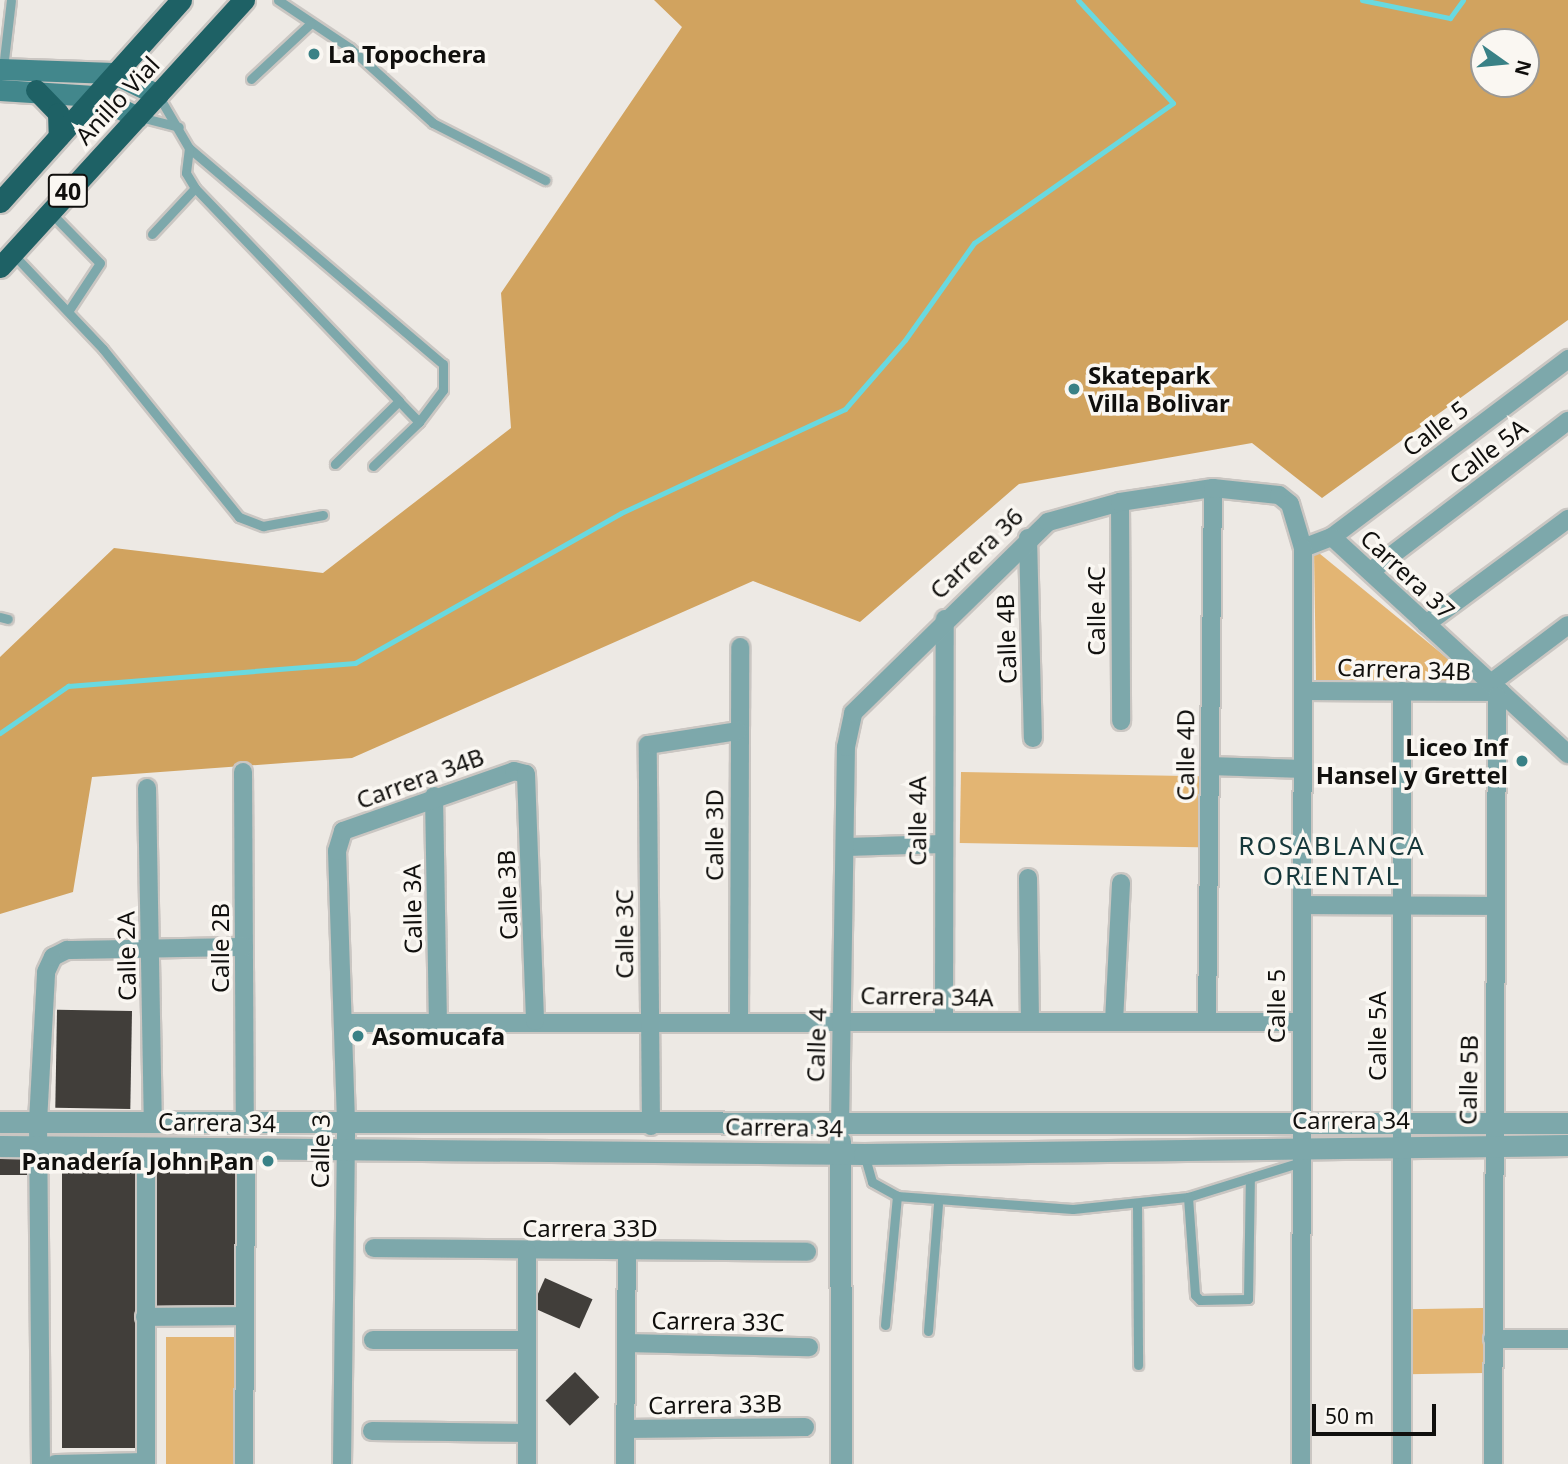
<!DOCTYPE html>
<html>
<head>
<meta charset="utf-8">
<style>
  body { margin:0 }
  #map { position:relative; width:1568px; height:1464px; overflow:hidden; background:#ede9e4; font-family:"Noto Sans",sans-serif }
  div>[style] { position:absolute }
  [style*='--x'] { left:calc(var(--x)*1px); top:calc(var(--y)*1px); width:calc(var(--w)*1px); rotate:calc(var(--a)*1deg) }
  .green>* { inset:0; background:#e3b573; transform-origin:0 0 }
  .forest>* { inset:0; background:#d1a35f }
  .stream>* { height:5px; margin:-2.5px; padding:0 2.5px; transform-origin:2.5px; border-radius:2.5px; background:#69d9e0 }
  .building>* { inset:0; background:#413e3a; transform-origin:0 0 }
  .roads { filter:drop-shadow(2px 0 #cac6c2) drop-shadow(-2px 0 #cac6c2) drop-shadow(0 2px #cac6c2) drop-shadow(0 -2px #cac6c2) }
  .service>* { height:9px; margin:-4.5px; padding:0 4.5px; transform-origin:4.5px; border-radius:4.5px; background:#7da8ab }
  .minor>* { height:18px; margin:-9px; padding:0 9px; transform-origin:9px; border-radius:9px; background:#7da8ab }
  .tertiary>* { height:21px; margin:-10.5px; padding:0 10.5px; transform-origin:10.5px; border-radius:10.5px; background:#7da8ab }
  .secondary>* { height:21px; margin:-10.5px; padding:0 10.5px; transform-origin:10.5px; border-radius:10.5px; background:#42878c }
  .trunk>* { height:21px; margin:-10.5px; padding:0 10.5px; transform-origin:10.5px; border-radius:10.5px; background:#1e6165 }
  .dots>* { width:19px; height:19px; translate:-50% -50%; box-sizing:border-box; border:4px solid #faf7f2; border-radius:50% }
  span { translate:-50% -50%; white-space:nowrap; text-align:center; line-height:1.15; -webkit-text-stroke:7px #faf7f2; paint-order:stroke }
  .shield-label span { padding:2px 5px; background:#faf7f2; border:2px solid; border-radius:5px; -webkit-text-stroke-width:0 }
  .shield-label { font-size:23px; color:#100f0d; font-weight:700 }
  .poi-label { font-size:24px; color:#100f0d; font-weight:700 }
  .left { translate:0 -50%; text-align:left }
  .right { translate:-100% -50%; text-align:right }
  .street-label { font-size:24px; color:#100f0d }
  .neighbourhood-label { font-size:26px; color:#143639; letter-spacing:2px }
  .north { position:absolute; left:1470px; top:28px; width:70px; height:70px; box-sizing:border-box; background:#faf7f2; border:2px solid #9c9a96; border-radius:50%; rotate:105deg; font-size:19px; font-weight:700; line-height:28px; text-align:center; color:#100f0d }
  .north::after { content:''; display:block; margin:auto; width:24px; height:32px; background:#398186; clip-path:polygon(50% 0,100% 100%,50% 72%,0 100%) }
  .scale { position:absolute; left:1312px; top:1404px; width:124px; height:32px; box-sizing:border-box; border:4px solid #100f0d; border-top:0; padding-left:9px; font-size:21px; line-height:24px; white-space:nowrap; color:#100f0d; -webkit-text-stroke:5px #faf7f2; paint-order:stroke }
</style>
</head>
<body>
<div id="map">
  <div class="green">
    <i style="clip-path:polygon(1314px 549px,1480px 685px,1316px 680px)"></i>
    <i style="left:961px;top:772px;width:239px;height:71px;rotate:1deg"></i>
    <i style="left:1483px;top:1308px;width:65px;height:77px;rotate:89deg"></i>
    <i style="left:166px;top:1337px;width:72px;height:127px"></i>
  </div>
  <div class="forest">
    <i style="clip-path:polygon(evenodd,654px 0,1568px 0,1568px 320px,1322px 498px,1252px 443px,1019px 484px,860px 622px,753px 581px,352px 758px,92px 777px,73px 892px,0 914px,0 657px,114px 548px,323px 573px,511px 428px,501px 293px,682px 27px,654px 0,1484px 42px,1526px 42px,1526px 84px,1484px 84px,1484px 42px)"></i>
  </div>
  <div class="stream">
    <i style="--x:1362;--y:0;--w:90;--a:11.6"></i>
    <i style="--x:1450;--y:18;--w:22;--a:-54"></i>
    <i style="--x:0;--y:733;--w:83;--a:-34.7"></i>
    <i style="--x:68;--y:686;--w:288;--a:-4.6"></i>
    <i style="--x:355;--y:663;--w:305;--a:-29.4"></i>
    <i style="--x:621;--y:513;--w:247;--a:-24.9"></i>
    <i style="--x:845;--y:409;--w:91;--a:-49"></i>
    <i style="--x:905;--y:340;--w:119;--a:-54.6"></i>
    <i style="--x:974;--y:243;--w:243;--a:-35.1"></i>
    <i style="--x:1173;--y:103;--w:140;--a:-132.7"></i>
  </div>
  <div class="building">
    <i style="left:132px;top:1011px;width:98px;height:75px;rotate:91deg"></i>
    <i style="left:0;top:1159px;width:27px;height:16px"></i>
    <i style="left:62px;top:1160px;width:73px;height:288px"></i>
    <i style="left:157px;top:1161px;width:78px;height:145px"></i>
    <i style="left:545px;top:1278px;width:52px;height:32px;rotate:24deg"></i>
    <i style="left:575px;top:1372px;width:35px;height:41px;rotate:46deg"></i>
  </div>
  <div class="roads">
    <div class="service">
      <i style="--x:278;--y:0;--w:87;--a:33.7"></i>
      <i style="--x:350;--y:48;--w:112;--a:42.1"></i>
      <i style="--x:433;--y:123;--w:126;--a:27"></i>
      <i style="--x:3;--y:68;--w:68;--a:-83.3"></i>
      <i style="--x:251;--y:79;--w:81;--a:-43"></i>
      <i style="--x:158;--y:95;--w:61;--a:59.7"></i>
      <i style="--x:189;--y:148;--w:333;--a:40.4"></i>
      <i style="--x:443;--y:364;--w:26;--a:90"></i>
      <i style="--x:443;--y:390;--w:40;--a:127"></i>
      <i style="--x:419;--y:422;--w:29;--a:-134"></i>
      <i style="--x:140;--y:117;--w:40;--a:14.4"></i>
      <i style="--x:189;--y:148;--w:25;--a:97"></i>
      <i style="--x:186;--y:173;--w:17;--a:59"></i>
      <i style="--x:195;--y:188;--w:295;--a:46.2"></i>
      <i style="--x:399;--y:401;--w:90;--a:135.5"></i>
      <i style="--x:50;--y:212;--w:71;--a:45.6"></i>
      <i style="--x:100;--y:263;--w:56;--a:123.4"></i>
      <i style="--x:152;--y:234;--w:63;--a:-46.9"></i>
      <i style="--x:12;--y:253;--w:132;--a:46.5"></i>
      <i style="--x:103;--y:349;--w:216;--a:51"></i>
      <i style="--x:239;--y:517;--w:26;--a:21"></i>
      <i style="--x:263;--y:526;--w:61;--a:-10.4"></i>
      <i style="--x:373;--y:466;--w:64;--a:-43.7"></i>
      <i style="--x:0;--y:617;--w:8;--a:14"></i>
      <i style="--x:864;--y:1154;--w:29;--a:74"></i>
      <i style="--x:872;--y:1182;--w:29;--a:29"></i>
      <i style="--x:897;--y:1196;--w:176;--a:4.2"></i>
      <i style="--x:1073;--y:1209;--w:116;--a:-6"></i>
      <i style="--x:1188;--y:1197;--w:118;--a:-17.2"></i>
      <i style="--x:1188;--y:1197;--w:98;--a:85.9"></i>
      <i style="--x:1195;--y:1295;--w:7;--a:45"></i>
      <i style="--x:1200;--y:1300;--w:48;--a:-1.2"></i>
      <i style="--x:1248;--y:1299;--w:121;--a:-89.1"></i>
      <i style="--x:1137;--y:1206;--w:159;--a:89.6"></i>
      <i style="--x:885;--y:1325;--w:130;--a:-84.7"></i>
      <i style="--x:928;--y:1331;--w:127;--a:-85.5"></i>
    </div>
    <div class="minor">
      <i style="--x:1120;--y:502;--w:219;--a:89.7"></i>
      <i style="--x:1332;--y:537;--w:296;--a:-37"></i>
      <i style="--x:1028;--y:538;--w:200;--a:88.6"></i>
      <i style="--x:1371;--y:571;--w:248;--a:-37.3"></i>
      <i style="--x:1426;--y:624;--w:177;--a:-36.5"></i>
      <i style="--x:1491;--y:683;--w:96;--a:-37"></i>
      <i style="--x:1304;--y:691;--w:197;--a:0.3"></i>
      <i style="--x:1210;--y:766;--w:93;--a:1.8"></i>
      <i style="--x:243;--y:772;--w:351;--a:89.7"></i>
      <i style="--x:147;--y:788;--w:335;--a:89"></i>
      <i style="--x:434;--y:796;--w:226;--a:89"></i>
      <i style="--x:848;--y:847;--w:93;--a:-1.8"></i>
      <i style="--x:1028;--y:878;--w:143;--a:89.2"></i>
      <i style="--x:1302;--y:905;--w:193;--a:0.3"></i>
      <i style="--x:739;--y:1022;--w:375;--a:-89.8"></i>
      <i style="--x:944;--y:1022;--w:403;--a:-89.9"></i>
      <i style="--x:1114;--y:1022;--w:139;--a:-87.1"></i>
      <i style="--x:1207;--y:1022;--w:534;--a:-89.36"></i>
      <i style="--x:344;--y:1023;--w:956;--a:-0.06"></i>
      <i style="--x:651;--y:1126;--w:381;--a:-90.5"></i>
      <i style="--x:648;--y:745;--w:91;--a:-8.8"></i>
      <i style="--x:840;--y:1126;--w:379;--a:-89.1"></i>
      <i style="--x:846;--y:747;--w:35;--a:-78"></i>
      <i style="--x:853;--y:713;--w:273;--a:-44.4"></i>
      <i style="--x:1048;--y:522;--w:75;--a:-15.5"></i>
      <i style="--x:1120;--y:502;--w:94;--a:-8.6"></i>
      <i style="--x:1213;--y:488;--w:66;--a:6.1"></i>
      <i style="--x:1279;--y:495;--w:14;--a:39"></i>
      <i style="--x:1290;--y:504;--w:46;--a:73.5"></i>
      <i style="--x:1303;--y:548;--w:31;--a:-21"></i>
      <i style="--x:1332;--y:537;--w:321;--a:42.6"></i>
      <i style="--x:374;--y:1248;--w:433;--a:0.5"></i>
      <i style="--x:145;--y:1317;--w:98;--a:-0.6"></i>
      <i style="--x:1493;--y:1339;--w:75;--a:0"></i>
      <i style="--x:373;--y:1340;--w:154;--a:0"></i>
      <i style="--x:626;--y:1343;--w:183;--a:1.3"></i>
      <i style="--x:625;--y:1429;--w:180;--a:-0.6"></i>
      <i style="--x:372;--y:1431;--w:155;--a:0.7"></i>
      <i style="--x:41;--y:1464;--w:342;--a:-90.5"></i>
      <i style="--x:38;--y:1122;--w:150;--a:-86.9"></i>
      <i style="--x:46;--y:972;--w:17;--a:-65"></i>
      <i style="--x:53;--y:957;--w:16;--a:-27"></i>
      <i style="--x:67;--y:950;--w:177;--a:-1"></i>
      <i style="--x:55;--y:1464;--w:91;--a:-1.3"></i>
      <i style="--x:146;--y:1464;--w:317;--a:-90"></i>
      <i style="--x:244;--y:1464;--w:315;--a:-89.6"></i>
      <i style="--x:342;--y:1464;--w:342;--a:-89.3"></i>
      <i style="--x:346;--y:1122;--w:271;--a:-91.9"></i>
      <i style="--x:337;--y:851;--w:21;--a:-73"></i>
      <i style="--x:343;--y:831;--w:181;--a:-19.3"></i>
      <i style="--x:514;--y:771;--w:12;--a:14"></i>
      <i style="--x:526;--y:774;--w:247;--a:87.9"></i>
      <i style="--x:527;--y:1464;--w:212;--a:-90"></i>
      <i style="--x:625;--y:1464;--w:212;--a:-89.5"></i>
      <i style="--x:1301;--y:1464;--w:916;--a:-89.87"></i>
      <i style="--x:1402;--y:1464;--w:773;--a:-90"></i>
      <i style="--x:1493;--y:1464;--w:768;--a:-89.7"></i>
    </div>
    <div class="tertiary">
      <i style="--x:0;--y:1122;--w:1568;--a:0.04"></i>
      <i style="--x:840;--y:1141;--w:323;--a:89.8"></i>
      <i style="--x:0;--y:1146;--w:864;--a:0.53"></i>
      <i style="--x:864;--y:1154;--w:704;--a:-0.73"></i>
    </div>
    <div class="secondary">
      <i style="--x:0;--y:69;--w:113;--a:2"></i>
      <i style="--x:113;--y:73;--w:50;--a:26.1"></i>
      <i style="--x:0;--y:90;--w:94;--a:3.7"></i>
      <i style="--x:94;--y:96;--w:48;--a:26"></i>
    </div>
    <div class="trunk">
      <i style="--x:36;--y:90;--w:32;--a:46"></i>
      <i style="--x:58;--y:113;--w:23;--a:88"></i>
      <i style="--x:0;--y:202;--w:271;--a:-48.1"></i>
      <i style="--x:0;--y:267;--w:362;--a:-47.6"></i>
    </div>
  </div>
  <div class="dots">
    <i style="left:314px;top:54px;background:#398186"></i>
    <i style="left:1074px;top:389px;background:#398186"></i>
    <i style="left:1522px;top:761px;background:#398186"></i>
    <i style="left:358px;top:1036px;background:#398186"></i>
    <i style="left:268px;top:1161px;background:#398186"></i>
  </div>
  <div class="shield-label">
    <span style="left:68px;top:191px">40</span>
  </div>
  <div class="poi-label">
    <span class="left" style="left:328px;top:54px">La Topochera</span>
    <span class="left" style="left:1088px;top:389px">Skatepark<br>Villa Bolivar</span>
    <span class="right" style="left:1508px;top:761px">Liceo Inf<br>Hansel y Grettel</span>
    <span class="left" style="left:372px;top:1036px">Asomucafa</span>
    <span class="right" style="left:254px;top:1161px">Panadería John Pan</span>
  </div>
  <div class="street-label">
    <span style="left:117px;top:100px;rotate:-47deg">Anillo Vial</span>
    <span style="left:1435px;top:428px;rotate:-37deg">Calle 5</span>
    <span style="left:1488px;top:451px;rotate:-37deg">Calle 5A</span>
    <span style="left:976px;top:553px;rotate:-44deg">Carrera 36</span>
    <span style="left:1408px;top:574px;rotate:43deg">Carrera 37</span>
    <span style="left:1096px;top:611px;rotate:-90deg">Calle 4C</span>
    <span style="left:1006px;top:639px;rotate:-92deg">Calle 4B</span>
    <span style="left:1404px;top:669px;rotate:2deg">Carrera 34B</span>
    <span style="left:1185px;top:755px;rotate:-90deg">Calle 4D</span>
    <span style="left:420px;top:778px;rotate:-20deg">Carrera 34B</span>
    <span style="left:917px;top:821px;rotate:-90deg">Calle 4A</span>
    <span style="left:714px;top:835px;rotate:-90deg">Calle 3D</span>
    <span style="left:507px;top:895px;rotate:-92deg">Calle 3B</span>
    <span style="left:412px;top:909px;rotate:-91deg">Calle 3A</span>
    <span style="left:624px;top:934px;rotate:-90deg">Calle 3C</span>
    <span style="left:220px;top:948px;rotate:-90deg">Calle 2B</span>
    <span style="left:126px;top:956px;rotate:-91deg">Calle 2A</span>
    <span style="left:927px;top:996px;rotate:1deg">Carrera 34A</span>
    <span style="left:1276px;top:1006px;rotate:-90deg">Calle 5</span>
    <span style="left:1377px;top:1036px;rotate:-90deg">Calle 5A</span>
    <span style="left:816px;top:1045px;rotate:-88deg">Calle 4</span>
    <span style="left:1468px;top:1080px;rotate:-89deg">Calle 5B</span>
    <span style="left:1351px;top:1120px">Carrera 34</span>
    <span style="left:217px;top:1122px;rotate:1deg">Carrera 34</span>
    <span style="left:784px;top:1127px;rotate:1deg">Carrera 34</span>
    <span style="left:320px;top:1151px;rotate:-89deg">Calle 3</span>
    <span style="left:590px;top:1228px">Carrera 33D</span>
    <span style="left:718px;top:1321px;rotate:1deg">Carrera 33C</span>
    <span style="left:715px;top:1404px;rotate:-1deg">Carrera 33B</span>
  </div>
  <div class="neighbourhood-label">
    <span style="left:1332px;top:861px">ROSABLANCA<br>ORIENTAL</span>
  </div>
  <div class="north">N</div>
  <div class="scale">50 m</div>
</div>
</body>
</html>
